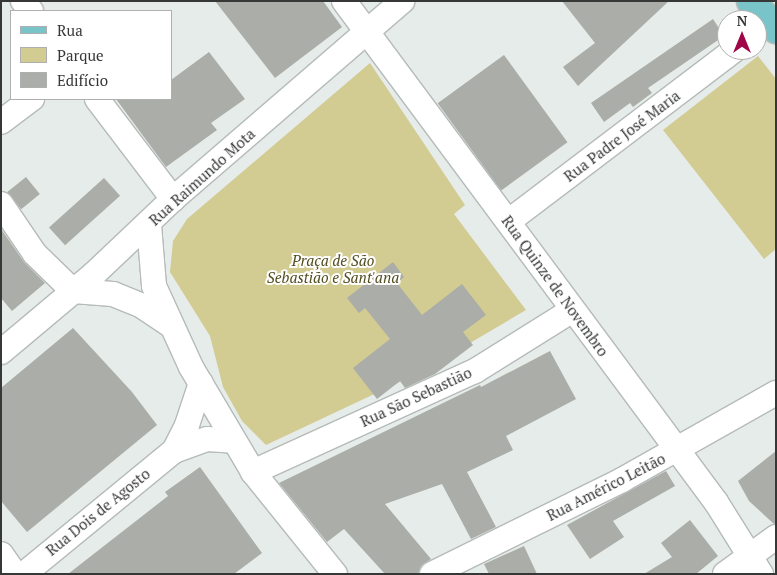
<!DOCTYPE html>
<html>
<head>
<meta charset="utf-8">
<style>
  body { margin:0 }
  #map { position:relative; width:777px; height:575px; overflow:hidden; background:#e6ece9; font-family:"PT Serif",serif }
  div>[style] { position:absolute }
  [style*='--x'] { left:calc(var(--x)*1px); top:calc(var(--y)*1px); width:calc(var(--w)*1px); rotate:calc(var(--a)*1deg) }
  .green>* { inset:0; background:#d2cb92 }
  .building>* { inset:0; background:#aaada8; transform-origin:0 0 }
  .roads { filter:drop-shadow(1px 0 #b5bbb8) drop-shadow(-1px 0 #b5bbb8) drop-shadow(0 1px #b5bbb8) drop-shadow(0 -1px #b5bbb8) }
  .minor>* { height:24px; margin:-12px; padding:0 12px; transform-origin:12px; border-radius:12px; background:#fff }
  .major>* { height:28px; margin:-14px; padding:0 14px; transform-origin:14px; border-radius:14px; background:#79c4c8 }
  span { translate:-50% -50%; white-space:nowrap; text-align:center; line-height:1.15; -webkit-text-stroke:4px #fff; paint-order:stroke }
  .street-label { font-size:15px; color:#363837 }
  .park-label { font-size:15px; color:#524d1e; font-style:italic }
  .frame { position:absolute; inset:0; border:2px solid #363837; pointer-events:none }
  .legend { position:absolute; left:10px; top:10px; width:162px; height:90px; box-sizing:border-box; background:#fff; border:1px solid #afafaf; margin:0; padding:6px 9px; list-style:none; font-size:15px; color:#363837 }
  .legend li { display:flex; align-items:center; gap:10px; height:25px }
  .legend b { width:25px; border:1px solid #afafaf }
  .north { position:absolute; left:717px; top:10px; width:50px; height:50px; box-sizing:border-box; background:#fff; border:1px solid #afafaf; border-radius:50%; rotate:0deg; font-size:14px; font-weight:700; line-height:20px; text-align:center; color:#363837 }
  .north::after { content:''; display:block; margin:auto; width:18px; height:22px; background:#a00548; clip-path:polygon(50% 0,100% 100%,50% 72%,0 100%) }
</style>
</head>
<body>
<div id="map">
  <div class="green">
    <i style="clip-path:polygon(758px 56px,776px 79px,776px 249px,764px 259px,663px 130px)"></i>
    <i style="clip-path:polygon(370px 63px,465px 205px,454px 214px,526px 310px,419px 373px,266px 445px,242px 421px,223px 387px,210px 336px,170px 272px,173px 241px,187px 219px)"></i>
  </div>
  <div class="building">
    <i style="clip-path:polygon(215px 1px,323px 1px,342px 27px,275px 78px)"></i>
    <i style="clip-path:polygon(562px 1px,669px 1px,578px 86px,563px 67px,595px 43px)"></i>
    <i style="clip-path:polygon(713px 19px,724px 36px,648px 88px,652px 93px,633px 107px,630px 103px,604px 122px,591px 103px)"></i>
    <i style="clip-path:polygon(209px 52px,245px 99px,211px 123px,217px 130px,166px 167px,116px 99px,171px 99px,171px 80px)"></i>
    <i style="left:504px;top:55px;width:108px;height:82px;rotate:54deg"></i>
    <i style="left:26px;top:177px;width:22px;height:24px;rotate:51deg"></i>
    <i style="left:104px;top:178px;width:24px;height:74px;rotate:48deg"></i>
    <i style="clip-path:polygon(1px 229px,24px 262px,45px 283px,12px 311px,1px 298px)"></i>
    <i style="clip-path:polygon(393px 262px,404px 277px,397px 283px,422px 315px,462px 284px,486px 315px,463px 332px,473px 345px,435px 374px,405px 388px,400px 381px,377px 399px,353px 368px,390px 339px,365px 308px,359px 313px,347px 298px)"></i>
    <i style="clip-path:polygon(73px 328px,132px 392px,157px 425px,27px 532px,1px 501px,1px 388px)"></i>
    <i style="clip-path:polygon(550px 351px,576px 399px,506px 436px,513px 450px,467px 472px,496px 527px,471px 539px,442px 484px,385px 504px,431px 559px,421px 566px,418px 574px,385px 574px,344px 529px,327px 542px,279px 483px,480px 385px,481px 387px)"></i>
    <i style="clip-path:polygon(776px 451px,776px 523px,774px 524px,749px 501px,738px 481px)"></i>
    <i style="clip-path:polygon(200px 467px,262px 553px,234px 574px,68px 574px,168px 496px,165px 492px)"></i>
    <i style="clip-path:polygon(666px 471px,675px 486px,613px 521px,624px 537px,590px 559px,567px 525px)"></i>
    <i style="clip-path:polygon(690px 520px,718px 556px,696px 574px,644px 574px,672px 557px,661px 543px)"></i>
    <i style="clip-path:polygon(524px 546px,537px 574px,489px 574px,484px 564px)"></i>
  </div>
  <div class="roads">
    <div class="minor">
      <i style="--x:23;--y:1;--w:13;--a:51"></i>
      <i style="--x:344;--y:1;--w:624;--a:53.41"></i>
      <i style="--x:716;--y:502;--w:85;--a:58"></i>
      <i style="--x:97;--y:99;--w:126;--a:52.8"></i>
      <i style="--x:1;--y:122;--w:39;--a:-37"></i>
      <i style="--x:1;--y:204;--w:60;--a:55.8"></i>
      <i style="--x:35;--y:254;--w:53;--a:44.2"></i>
      <i style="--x:509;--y:221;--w:283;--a:-37.2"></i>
      <i style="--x:149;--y:225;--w:61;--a:85.3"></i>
      <i style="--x:154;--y:286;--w:89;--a:65.4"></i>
      <i style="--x:191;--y:367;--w:122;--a:59.4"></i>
      <i style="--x:253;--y:472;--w:131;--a:51.2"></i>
      <i style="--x:73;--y:291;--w:40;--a:4.3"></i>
      <i style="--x:113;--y:294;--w:31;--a:22"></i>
      <i style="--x:142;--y:306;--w:36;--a:34"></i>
      <i style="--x:1;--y:352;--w:121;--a:-40"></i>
      <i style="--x:94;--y:274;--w:109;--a:-43.5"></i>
      <i style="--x:173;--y:199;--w:303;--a:-40.8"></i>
      <i style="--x:174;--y:451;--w:29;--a:-63"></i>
      <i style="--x:187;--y:425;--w:44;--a:-71.6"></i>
      <i style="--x:253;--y:472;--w:244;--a:-24.5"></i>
      <i style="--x:475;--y:371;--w:113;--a:-32"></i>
      <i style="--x:1;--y:554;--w:24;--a:55"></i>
      <i style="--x:24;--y:574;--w:194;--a:-39.4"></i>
      <i style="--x:174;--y:451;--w:35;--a:-20"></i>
      <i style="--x:207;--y:439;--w:26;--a:4"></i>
      <i style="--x:432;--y:574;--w:212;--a:-26.3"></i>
      <i style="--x:622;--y:480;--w:177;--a:-29.5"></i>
      <i style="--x:725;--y:574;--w:63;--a:-36"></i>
    </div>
    <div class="major">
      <i style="--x:751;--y:1;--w:38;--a:48"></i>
    </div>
  </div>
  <div class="street-label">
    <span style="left:622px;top:136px;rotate:-37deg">Rua Padre José Maria</span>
    <span style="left:202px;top:177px;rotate:-42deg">Rua Raimundo Mota</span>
    <span style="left:555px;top:286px;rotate:54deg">Rua Quinze de Novembro</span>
    <span style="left:416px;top:397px;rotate:-25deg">Rua São Sebastião</span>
    <span style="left:606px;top:487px;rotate:-27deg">Rua Américo Leitão</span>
    <span style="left:98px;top:512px;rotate:-39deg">Rua Dois de Agosto</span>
  </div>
  <div class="park-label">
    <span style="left:333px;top:269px">Praça de São<br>Sebastião e Sant'ana</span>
  </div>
  <div class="frame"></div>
  <ul class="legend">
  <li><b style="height:6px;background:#79c4c8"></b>Rua</li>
  <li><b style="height:14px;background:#d2cb92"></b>Parque</li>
  <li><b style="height:14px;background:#aaada8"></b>Edifício</li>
  </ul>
  <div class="north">N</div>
</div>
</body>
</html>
